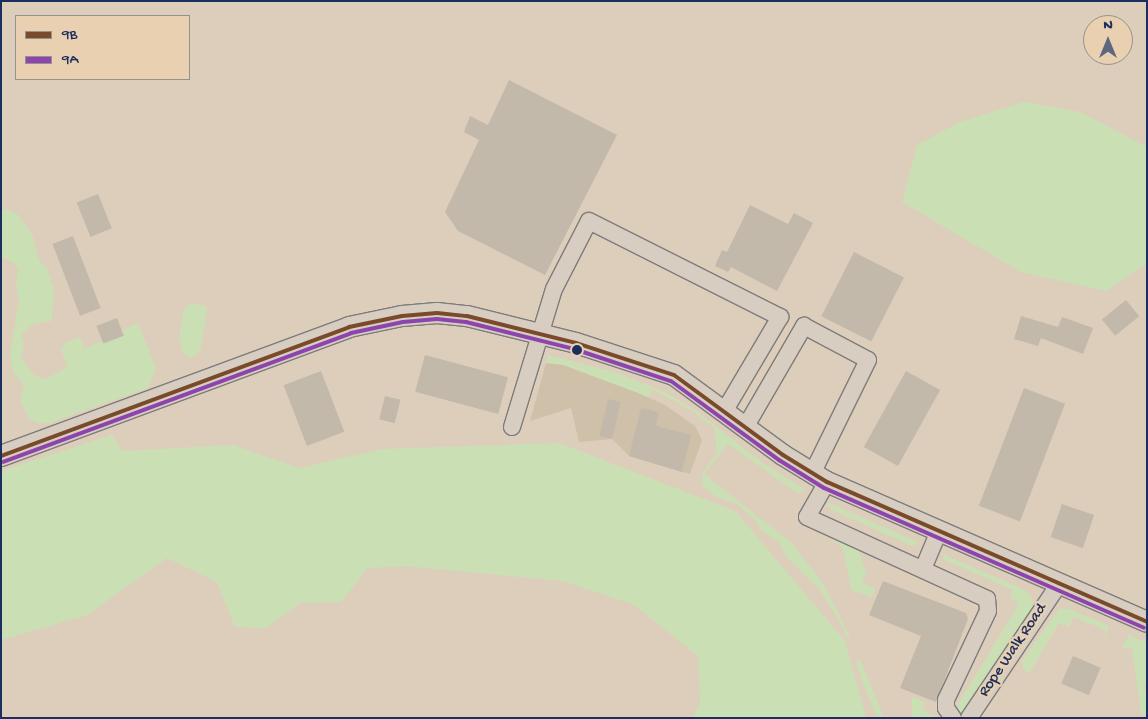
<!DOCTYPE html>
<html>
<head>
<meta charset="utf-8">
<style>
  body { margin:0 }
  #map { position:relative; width:1148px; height:719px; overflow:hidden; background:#dcceba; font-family:"Gochi Hand",sans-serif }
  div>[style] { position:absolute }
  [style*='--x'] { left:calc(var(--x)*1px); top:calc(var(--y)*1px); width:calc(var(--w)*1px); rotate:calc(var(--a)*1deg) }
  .built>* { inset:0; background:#cfc0a9 }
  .green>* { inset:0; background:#cae0b4 }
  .building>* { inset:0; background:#c2b9ab; transform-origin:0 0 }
  .roads { filter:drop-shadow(1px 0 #7e7c7b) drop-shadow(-1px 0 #7e7c7b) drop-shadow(0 1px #7e7c7b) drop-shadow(0 -1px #7e7c7b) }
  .minor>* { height:16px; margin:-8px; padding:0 8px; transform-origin:8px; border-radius:8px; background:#d7cdc1 }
  .major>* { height:20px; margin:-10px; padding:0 10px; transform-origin:10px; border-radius:10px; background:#d7cdc1 }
  .bus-1>* { height:4px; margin:-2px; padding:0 2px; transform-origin:2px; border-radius:2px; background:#7a4b2a }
  .bus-2>* { height:4px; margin:-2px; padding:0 2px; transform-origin:2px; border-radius:2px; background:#8e44ad }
  .dots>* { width:14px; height:14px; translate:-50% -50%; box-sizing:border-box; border:2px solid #e8d0b0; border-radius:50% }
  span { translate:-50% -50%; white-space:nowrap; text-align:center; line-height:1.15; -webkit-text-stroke:4.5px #e8d0b0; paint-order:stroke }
  .street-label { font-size:16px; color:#1b2f5e }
  .frame { position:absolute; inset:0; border:2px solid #1b2f5e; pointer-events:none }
  .legend { position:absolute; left:15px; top:15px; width:175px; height:65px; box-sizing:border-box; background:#e8d0b0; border:1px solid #96908f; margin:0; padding:6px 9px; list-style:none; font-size:15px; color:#1b2f5e }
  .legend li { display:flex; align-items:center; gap:10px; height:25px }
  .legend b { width:25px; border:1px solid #96908f }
  .north { position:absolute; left:1083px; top:15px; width:50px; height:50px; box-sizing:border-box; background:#e8d0b0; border:1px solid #96908f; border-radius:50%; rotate:0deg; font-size:14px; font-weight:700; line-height:20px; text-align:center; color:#1b2f5e }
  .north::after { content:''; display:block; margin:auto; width:18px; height:22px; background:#5f677e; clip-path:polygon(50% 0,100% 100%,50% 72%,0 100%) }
</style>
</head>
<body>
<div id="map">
  <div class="built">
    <i style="clip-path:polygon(546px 363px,563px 364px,621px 385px,665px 405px,695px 426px,702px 440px,690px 474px,629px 456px,612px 439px,579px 442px,571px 408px,530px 421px)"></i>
  </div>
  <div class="green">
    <i style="clip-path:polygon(1024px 102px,1080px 112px,1147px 147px,1147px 263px,1106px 291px,1021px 272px,902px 202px,917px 145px,960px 122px)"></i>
    <i style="clip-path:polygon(6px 209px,17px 214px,32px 234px,39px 260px,47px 269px,54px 288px,52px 321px,32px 324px,21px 335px,24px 345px,21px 357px,34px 375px,46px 379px,67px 367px,61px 349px,65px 343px,80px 337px,84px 349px,138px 323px,156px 369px,148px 388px,49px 423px,37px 423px,29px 418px,20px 401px,24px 385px,13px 372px,10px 355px,19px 300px,16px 286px,18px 269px,13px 262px,1px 257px,1px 210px)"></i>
    <i style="clip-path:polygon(192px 303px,206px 306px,207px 310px,200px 352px,191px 358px,183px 353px,179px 339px,184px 309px)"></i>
    <i style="clip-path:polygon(548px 355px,614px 372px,667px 393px,695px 410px,763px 463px,805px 490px,799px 493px,793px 490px,728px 444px,704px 474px,793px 544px,825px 587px,850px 636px,846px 638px,844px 629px,819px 588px,786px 556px,779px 542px,762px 531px,755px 520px,737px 504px,716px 497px,702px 485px,703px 472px,717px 453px,714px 428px,694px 412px,652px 389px,649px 397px,563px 365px,546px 363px)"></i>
    <i style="clip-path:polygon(112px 435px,122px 451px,233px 445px,300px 468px,382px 449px,559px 443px,735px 511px,845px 641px,866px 718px,693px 718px,700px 702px,698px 656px,634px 605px,563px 581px,405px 566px,368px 568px,341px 602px,300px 603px,266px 628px,235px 627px,217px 582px,167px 558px,87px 615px,1px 640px,1px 471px)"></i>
    <i style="clip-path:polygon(827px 502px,920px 543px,912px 546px,830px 509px)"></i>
    <i style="clip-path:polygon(824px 533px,857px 545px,866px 574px,862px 583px,875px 588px,872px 597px,851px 590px,843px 548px)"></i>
    <i style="clip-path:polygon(943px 554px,1025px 590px,1032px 598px,1033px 608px,962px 717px,958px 711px,958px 704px,1019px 604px,1010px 598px,1013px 590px,945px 560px)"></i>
    <i style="clip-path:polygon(1059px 609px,1070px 609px,1109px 626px,1105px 641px,1106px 630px,1073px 617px,1069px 627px,1059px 623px,1029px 674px,1023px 669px,1022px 661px)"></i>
    <i style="clip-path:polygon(1129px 635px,1147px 643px,1147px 678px,1143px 689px,1147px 691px,1147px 714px,1141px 714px,1132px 647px,1121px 648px)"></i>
    <i style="clip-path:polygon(860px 659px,877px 700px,883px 718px,877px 718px,863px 683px,856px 661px)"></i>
    <i style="clip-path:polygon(912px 697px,925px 702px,923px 710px,938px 718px,912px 718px)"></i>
  </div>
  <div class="building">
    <i style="clip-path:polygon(509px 80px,617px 135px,545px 275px,458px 231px,445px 212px,479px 140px,464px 132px,470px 116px,488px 125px)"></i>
    <i style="left:98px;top:194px;width:37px;height:23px;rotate:68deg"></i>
    <i style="clip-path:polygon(750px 205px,788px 224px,794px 213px,813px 223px,777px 291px,731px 267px,728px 272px,715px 266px,722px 250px,727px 252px)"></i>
    <i style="left:73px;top:236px;width:77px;height:22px;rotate:69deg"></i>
    <i style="left:854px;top:252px;width:56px;height:72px;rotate:27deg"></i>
    <i style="left:1126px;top:300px;width:21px;height:31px;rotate:51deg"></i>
    <i style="clip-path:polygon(1021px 316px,1058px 327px,1062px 317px,1093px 328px,1083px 354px,1041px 338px,1038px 346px,1014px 339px)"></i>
    <i style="left:117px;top:318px;width:19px;height:22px;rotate:69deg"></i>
    <i style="left:425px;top:355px;width:86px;height:38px;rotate:15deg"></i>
    <i style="left:321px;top:371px;width:65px;height:40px;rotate:69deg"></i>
    <i style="left:906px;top:371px;width:39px;height:87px;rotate:29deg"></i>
    <i style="left:1024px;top:388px;width:44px;height:126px;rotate:21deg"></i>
    <i style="left:385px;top:396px;width:16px;height:24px;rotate:14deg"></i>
    <i style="left:608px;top:399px;width:13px;height:38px;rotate:13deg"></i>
    <i style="clip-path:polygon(641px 408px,659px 412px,656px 426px,691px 435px,682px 472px,629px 456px)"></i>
    <i style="left:1062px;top:504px;width:34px;height:35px;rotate:19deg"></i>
    <i style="clip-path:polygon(883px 581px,966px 613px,968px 619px,936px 702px,900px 688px,921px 636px,869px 615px)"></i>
    <i style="left:1073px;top:656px;width:30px;height:30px;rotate:23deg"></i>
  </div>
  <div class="roads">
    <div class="minor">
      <i style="--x:746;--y:426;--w:116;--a:-59.9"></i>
      <i style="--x:804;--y:326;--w:72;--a:28"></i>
      <i style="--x:868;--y:360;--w:127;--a:116.2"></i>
      <i style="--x:512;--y:427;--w:144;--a:-73.1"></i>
      <i style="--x:554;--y:289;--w:76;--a:-62.8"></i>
      <i style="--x:589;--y:221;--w:214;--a:26.7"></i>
      <i style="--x:780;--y:317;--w:108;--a:120.6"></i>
      <i style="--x:827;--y:482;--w:40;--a:119.7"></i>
      <i style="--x:807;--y:517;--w:198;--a:24.5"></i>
      <i style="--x:987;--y:599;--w:12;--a:85"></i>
      <i style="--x:988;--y:611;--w:98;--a:115.3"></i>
      <i style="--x:946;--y:700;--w:8;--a:90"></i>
      <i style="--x:946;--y:708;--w:12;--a:55"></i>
      <i style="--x:923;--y:569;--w:41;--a:-67.2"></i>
      <i style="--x:969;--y:718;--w:161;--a:-56.1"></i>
    </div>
    <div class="major">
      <i style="--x:1;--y:456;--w:371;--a:-20.3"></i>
      <i style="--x:349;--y:327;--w:54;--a:-11.7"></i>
      <i style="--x:402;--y:316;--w:35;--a:-5"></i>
      <i style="--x:437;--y:313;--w:30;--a:6"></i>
      <i style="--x:467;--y:316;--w:112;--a:13.9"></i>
      <i style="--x:576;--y:343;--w:103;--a:18.1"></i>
      <i style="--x:674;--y:375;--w:135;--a:36.3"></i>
      <i style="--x:783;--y:455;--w:52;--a:31.5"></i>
      <i style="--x:827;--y:482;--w:349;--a:23.6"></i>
    </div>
  </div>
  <div class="bus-1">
    <i style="--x:1;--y:456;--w:371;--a:-20.3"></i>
    <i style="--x:349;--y:327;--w:54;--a:-11.7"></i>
    <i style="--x:402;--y:316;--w:35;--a:-5"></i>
    <i style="--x:437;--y:313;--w:30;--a:6"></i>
    <i style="--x:467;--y:316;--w:112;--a:13.9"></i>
    <i style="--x:576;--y:343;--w:103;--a:18.1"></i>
    <i style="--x:674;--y:375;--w:135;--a:36.3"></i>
    <i style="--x:783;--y:455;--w:52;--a:31.5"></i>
    <i style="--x:827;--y:482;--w:349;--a:23.6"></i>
  </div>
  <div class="bus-2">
    <i style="--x:3;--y:462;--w:371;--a:-20.3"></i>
    <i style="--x:351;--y:333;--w:53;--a:-11.9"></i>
    <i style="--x:403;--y:322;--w:34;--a:-5"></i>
    <i style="--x:437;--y:319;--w:29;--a:6"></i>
    <i style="--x:466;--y:322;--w:111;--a:14"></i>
    <i style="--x:574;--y:349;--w:102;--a:18.3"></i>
    <i style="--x:671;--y:381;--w:134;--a:36.2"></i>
    <i style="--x:779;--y:460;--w:53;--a:31.9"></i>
    <i style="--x:824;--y:488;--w:349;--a:23.6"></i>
  </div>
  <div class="dots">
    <i style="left:577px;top:350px;background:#1b2f5e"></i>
  </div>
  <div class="street-label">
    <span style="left:1014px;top:651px;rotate:-56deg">Rope Walk Road</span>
  </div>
  <div class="frame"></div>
  <ul class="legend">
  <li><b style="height:6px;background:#7a4b2a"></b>9B</li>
  <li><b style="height:6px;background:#8e44ad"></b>9A</li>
  </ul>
  <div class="north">N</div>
</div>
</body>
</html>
